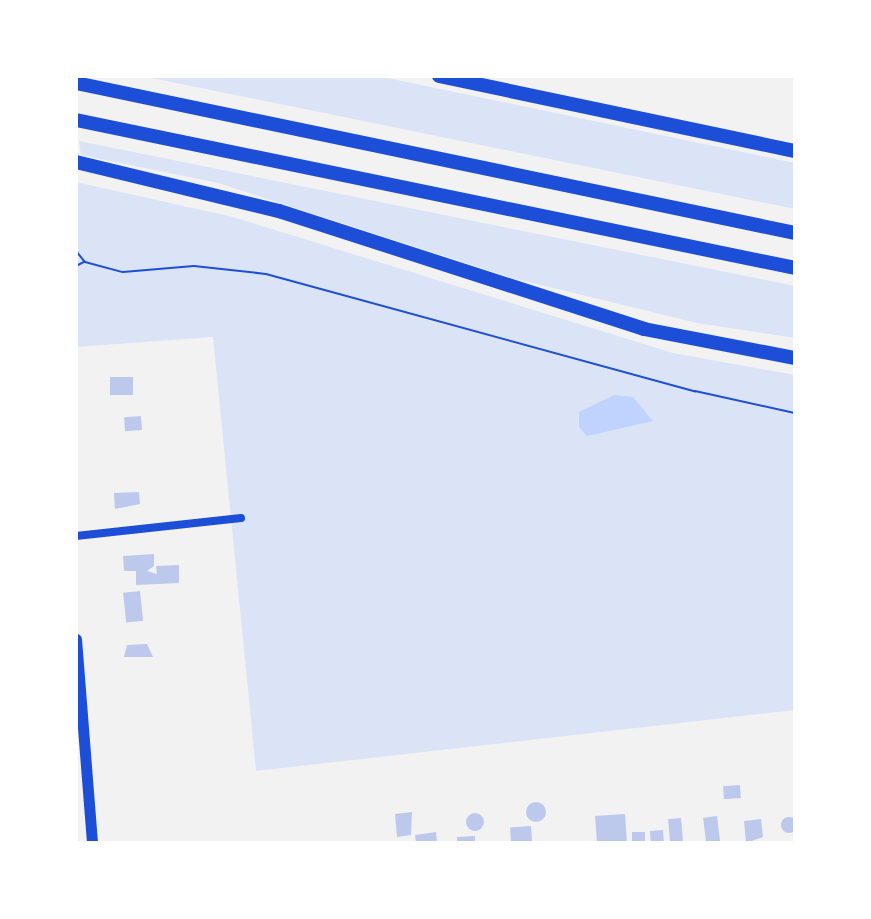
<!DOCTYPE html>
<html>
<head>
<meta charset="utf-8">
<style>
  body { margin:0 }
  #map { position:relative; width:871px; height:919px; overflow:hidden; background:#f2f2f2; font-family:Helvetica,sans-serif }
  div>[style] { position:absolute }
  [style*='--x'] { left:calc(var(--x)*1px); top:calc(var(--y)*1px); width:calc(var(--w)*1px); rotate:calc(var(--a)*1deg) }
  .green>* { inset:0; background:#dbe4f7 }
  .water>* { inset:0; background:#bfd3fe }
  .building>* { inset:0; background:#bdc9ec; transform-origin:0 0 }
  .round { border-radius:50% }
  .path>* { height:2px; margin:-1px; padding:0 1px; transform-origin:1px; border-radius:1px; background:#1d4ed8 }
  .minor>* { height:8px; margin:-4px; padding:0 4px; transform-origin:4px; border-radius:4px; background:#1d4ed8 }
  .secondary>* { height:11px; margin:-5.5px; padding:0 5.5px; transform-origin:5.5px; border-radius:5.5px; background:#1d4ed8 }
  .motorway>* { height:14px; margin:-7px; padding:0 7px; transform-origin:7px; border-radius:7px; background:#1d4ed8 }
  span { translate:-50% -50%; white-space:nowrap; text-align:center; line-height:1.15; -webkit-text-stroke:7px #fff; paint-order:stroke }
  .frame { position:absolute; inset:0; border:78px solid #fff; pointer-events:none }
</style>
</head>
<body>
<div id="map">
  <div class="green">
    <i style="clip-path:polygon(142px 76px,378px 76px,795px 163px,795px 209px)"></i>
    <i style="clip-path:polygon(79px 141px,795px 286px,795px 338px,697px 323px,512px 278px,218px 183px,81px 155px)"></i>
    <i style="clip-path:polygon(76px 182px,233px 217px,673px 353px,795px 375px,795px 710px,256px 771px,213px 337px,76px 347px)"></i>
  </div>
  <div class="water">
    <i style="clip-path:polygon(614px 395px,633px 397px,653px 421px,587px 436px,579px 427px,579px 412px)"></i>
  </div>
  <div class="building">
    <i style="left:133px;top:377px;width:18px;height:23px;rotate:90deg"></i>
    <i style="left:141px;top:416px;width:14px;height:17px;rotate:86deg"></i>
    <i style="clip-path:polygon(139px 492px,140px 504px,115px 509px,114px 493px)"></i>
    <i style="clip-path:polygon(154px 554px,154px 566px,147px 571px,157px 574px,156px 566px,179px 565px,179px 583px,136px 585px,136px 571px,124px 571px,123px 556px)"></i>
    <i style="left:140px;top:591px;width:30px;height:17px;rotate:84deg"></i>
    <i style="clip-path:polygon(147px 644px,153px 657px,124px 657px,127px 645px)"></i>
    <i style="left:740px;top:785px;width:13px;height:17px;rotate:86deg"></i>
    <i class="round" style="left:526px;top:802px;width:20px;height:20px"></i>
    <i style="clip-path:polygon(412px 812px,411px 835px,397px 837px,395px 814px)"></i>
    <i class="round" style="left:466px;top:813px;width:18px;height:18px"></i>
    <i style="left:625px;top:814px;width:27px;height:30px;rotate:86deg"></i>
    <i style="left:717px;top:816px;width:26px;height:14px;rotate:83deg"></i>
    <i class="round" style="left:781px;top:817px;width:16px;height:16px"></i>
    <i style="left:681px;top:818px;width:25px;height:13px;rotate:85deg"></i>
    <i style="clip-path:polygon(761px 819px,763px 837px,746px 843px,744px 821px)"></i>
    <i style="left:531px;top:826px;width:16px;height:21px;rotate:86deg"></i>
    <i style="left:663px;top:830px;width:13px;height:13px;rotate:86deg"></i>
    <i style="clip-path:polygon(436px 832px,437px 843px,416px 843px,415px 835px)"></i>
    <i style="left:645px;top:832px;width:11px;height:13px;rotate:90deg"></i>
    <i style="clip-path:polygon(475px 836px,475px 843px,457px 843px,457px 837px)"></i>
  </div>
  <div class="path">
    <i style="--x:76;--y:251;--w:14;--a:51"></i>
    <i style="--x:85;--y:262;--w:39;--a:15"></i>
    <i style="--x:123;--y:272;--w:71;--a:-4.8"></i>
    <i style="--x:194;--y:266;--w:72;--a:6.3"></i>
    <i style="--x:266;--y:274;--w:445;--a:15.3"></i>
    <i style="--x:695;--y:391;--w:102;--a:12.4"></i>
    <i style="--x:76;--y:266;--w:9;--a:-27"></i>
  </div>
  <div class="minor">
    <i style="--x:76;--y:536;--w:166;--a:-6.2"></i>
  </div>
  <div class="secondary">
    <i style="--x:76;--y:639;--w:205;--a:85.5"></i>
  </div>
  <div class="motorway">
    <i style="--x:439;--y:76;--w:364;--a:11.9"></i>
    <i style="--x:76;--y:83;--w:734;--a:11.78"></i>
    <i style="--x:76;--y:120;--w:734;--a:11.63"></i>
    <i style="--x:76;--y:162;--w:209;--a:13.6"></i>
    <i style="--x:279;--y:211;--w:384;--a:17.9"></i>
    <i style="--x:644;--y:329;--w:154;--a:10.9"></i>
  </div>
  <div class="frame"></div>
</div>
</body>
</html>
